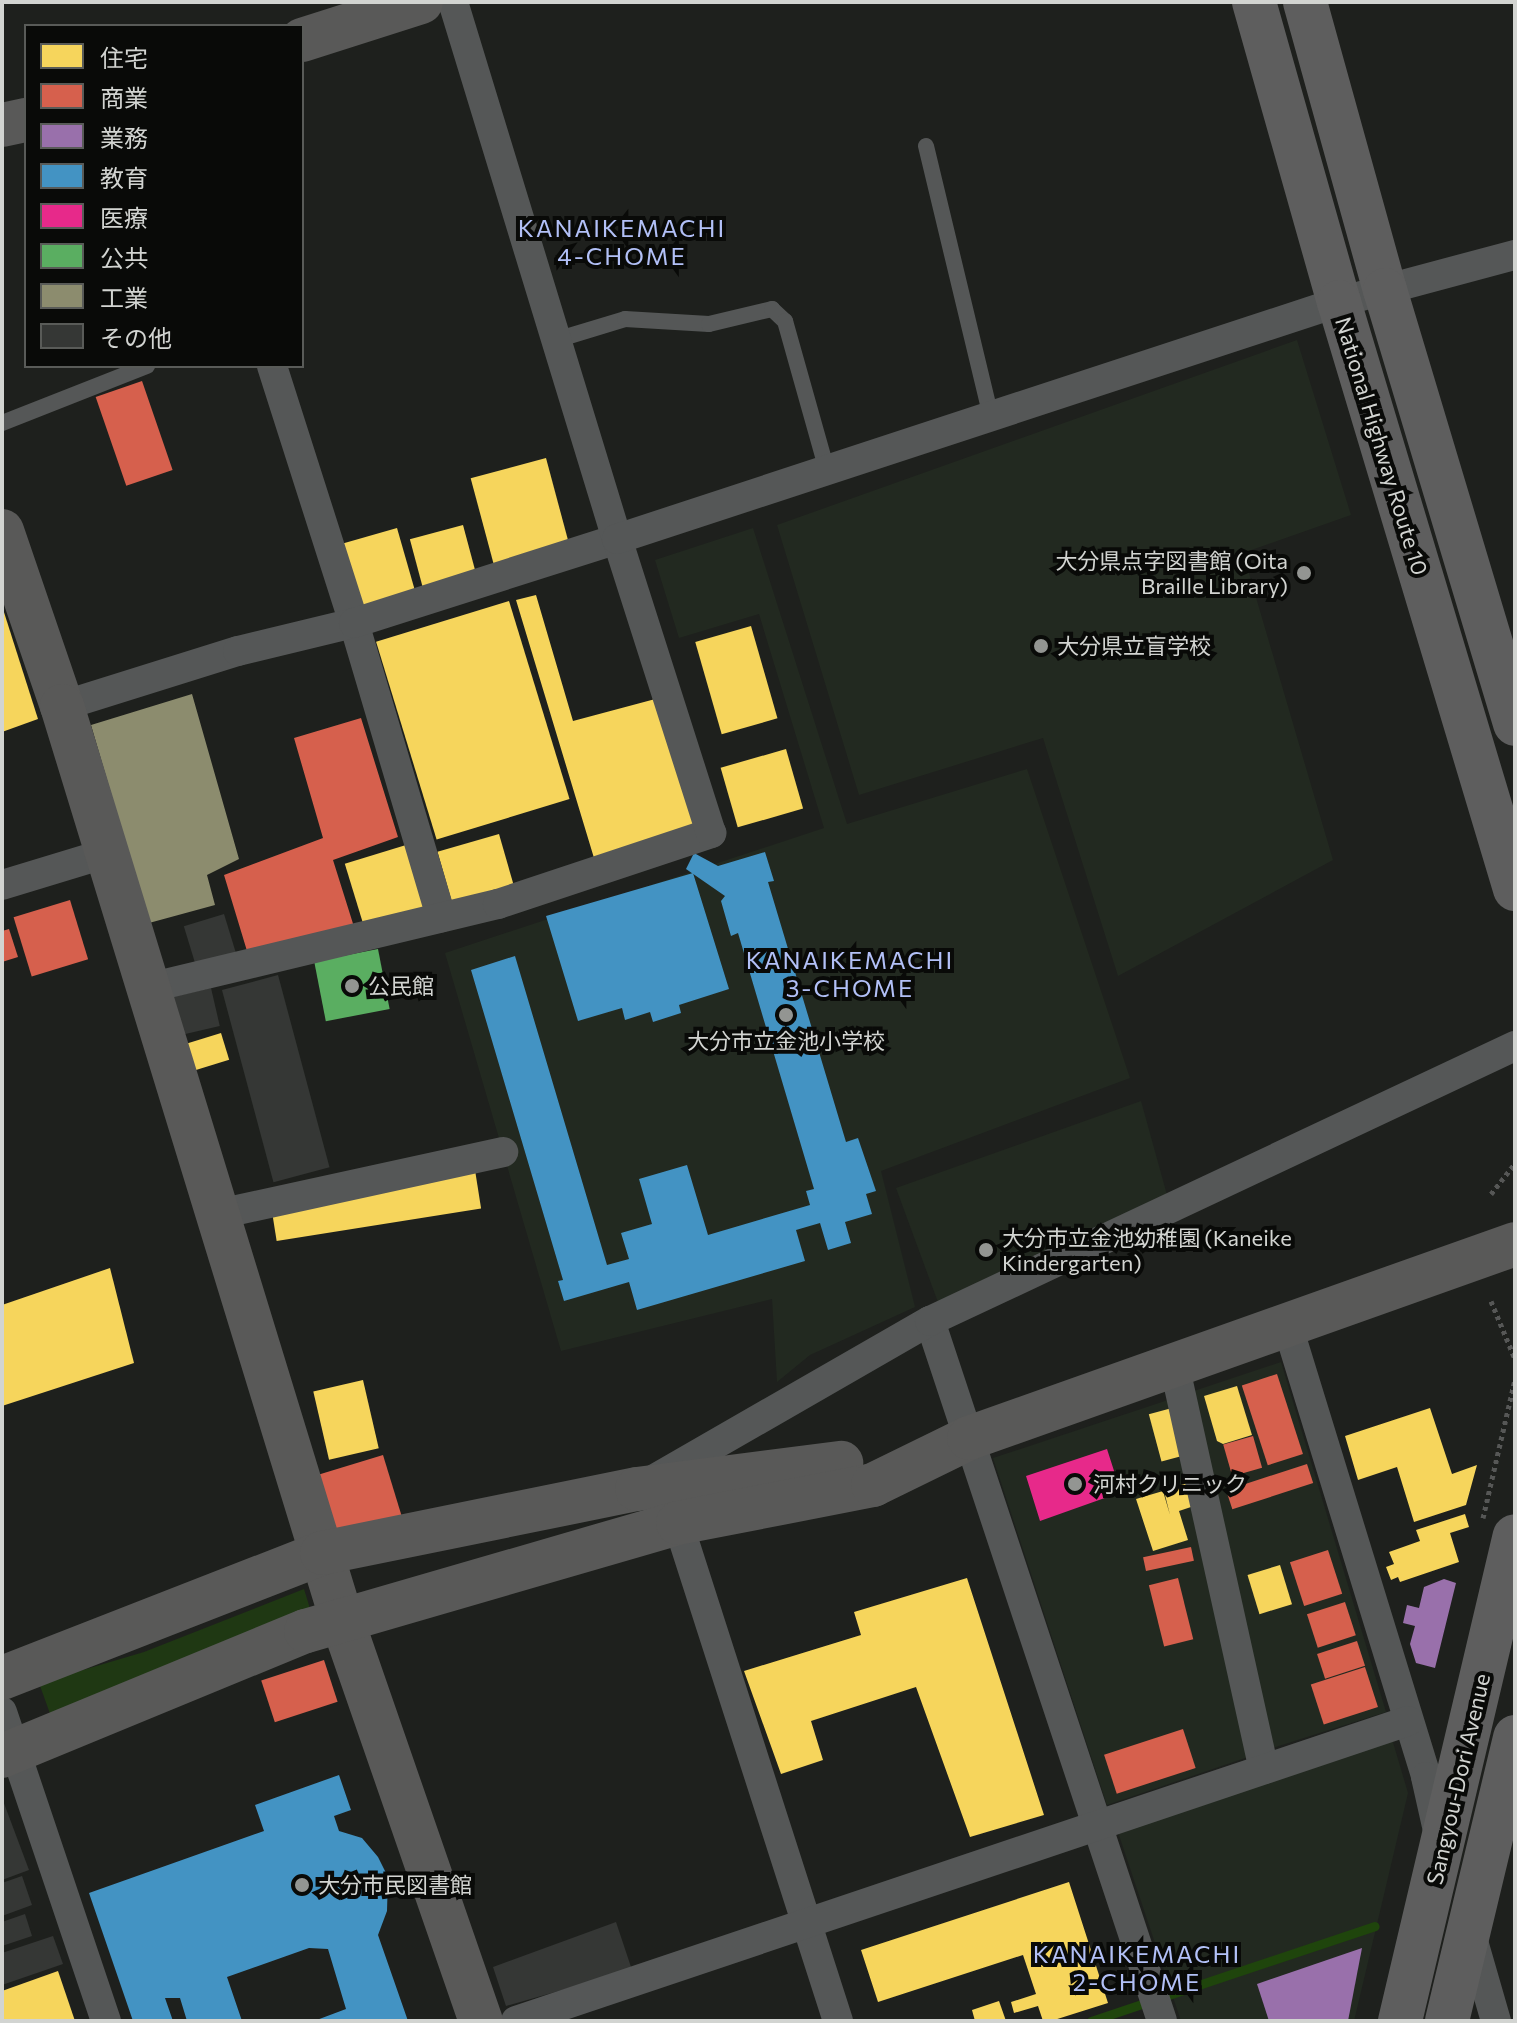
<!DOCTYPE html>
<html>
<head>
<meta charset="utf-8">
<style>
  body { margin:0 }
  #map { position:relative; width:1517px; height:2023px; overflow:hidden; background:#1e201d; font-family:Commissioner,"Noto Sans JP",sans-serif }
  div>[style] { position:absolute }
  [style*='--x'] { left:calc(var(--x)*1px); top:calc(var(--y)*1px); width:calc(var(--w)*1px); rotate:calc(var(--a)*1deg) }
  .built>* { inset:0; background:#222920 }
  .green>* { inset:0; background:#1f3813 }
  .homes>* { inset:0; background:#f6d55c; transform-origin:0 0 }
  .shops>* { inset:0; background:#d6604d; transform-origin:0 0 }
  .offices>* { inset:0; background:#9970ab }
  .schools>* { inset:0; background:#4393c3 }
  .health>* { inset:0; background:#e7298a }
  .public>* { inset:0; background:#5aae61; transform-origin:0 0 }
  .industry>* { inset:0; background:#8c8c6e }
  .stream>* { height:9px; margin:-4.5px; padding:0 4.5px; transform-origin:4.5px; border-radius:4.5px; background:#1f450c }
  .building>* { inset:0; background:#353735; transform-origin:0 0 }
  .path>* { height:5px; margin-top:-2.5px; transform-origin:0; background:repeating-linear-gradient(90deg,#565756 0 4px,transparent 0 8px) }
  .lane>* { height:16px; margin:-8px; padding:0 8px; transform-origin:8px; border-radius:8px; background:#555757 }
  .street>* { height:30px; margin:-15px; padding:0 15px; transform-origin:15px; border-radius:15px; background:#555757 }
  .secondary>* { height:44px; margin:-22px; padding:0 22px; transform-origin:22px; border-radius:22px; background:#595958 }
  .highway>* { height:44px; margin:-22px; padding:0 22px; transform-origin:22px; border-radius:22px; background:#5e5e5e }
  .dots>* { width:22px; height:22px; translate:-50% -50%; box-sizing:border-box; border:4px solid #090a08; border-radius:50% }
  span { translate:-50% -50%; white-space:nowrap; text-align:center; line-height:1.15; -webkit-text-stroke:8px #090a08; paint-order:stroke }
  .street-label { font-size:22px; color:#d2d4d1 }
  .poi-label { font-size:22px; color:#d2d4d1 }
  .right { translate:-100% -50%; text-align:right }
  .left { translate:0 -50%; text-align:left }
  .neighbourhood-label { font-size:24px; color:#b2c0f7; letter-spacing:2px }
  .frame { position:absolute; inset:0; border:4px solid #d2d4d1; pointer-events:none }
  .legend { position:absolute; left:24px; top:24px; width:280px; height:344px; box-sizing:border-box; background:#090a08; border:2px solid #595b58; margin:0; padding:10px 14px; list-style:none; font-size:24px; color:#d2d4d1 }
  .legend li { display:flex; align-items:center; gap:16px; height:40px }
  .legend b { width:40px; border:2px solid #595b58 }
</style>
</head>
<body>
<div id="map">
  <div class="built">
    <i style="clip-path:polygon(1297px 340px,1351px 515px,1243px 553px,1333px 860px,1118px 976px,1043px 738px,859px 795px,777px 525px)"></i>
    <i style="clip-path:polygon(753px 528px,847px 824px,1027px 769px,1130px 1078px,881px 1171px,915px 1307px,810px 1355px,777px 1382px,772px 1299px,561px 1351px,445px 953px,824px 828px,759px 614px,679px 638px,655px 560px)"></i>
    <i style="clip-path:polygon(1141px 1101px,1167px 1195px,939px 1305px,896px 1188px)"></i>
    <i style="clip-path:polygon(1281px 1362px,1386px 1712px,1266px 1750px,1188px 1393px)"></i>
    <i style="clip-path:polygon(1177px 1397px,1257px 1754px,1107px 1805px,993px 1458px)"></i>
    <i style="clip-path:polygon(1392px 1739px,1408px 1793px,1354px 2021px,1181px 2021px,1118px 1832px)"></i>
  </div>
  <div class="green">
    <i style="clip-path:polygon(304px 1589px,312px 1615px,53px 1722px,39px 1683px,144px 1652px)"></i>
  </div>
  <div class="homes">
    <i style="left:546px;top:458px;width:94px;height:78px;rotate:75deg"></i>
    <i style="left:463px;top:525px;width:54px;height:55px;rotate:75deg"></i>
    <i style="left:397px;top:528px;width:71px;height:60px;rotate:74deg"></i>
    <i style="clip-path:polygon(536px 595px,573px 721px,659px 698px,700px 824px,594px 858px,516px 600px)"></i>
    <i style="left:509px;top:601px;width:207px;height:139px;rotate:73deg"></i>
    <i style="clip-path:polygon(2px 606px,38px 719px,2px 732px)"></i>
    <i style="left:751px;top:626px;width:96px;height:58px;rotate:74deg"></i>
    <i style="left:786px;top:749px;width:62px;height:68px;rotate:74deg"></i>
    <i style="left:499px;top:834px;width:55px;height:64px;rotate:74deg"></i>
    <i style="left:406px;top:845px;width:69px;height:64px;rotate:73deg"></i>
    <i style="left:221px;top:1033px;width:28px;height:39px;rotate:73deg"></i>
    <i style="left:475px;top:1170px;width:39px;height:207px;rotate:81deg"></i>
    <i style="clip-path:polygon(110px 1268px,134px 1363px,2px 1406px,2px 1305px)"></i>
    <i style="left:363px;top:1380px;width:70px;height:51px;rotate:77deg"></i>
    <i style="clip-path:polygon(1237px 1386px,1252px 1435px,1223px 1444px,1217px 1441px,1204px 1396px)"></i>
    <i style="left:1172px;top:1408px;width:49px;height:24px;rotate:75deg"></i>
    <i style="clip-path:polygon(1430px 1408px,1452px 1474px,1477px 1465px,1466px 1505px,1414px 1522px,1397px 1467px,1358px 1480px,1345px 1436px)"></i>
    <i style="clip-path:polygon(1187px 1483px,1194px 1506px,1179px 1511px,1188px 1540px,1153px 1551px,1136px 1499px,1163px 1491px,1170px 1515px,1164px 1491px)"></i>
    <i style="clip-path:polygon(1465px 1514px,1469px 1527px,1450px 1533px,1459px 1562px,1400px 1582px,1398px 1577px,1391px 1580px,1386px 1567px,1394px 1564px,1389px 1552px,1420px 1541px,1416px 1530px)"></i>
    <i style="left:1280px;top:1565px;width:41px;height:34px;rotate:73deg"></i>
    <i style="clip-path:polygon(967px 1578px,1044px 1815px,970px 1837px,916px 1687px,811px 1721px,823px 1760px,781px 1774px,744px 1671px,861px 1635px,854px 1612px)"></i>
    <i style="clip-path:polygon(1069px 1882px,1108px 2003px,1051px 2021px,1043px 2021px,1038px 2006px,1014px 2013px,1011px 2002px,1036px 1994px,1023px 1955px,878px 2002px,861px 1950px)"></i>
    <i style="clip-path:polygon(58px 1971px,75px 2021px,2px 2021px,2px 1991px)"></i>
    <i style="clip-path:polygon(999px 2001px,1006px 2021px,975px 2021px,972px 2010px)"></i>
  </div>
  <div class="shops">
    <i style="left:142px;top:381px;width:94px;height:49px;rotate:71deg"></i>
    <i style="clip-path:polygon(361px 718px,398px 837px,333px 860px,355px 930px,247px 951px,224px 875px,323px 838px,294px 738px)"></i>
    <i style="left:70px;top:900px;width:62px;height:59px;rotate:73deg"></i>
    <i style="clip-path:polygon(9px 929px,18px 957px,2px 962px,2px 931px)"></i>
    <i style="left:1277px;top:1374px;width:84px;height:37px;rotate:72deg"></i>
    <i style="left:1253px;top:1436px;width:33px;height:31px;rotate:74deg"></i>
    <i style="left:383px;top:1455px;width:63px;height:78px;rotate:73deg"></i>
    <i style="left:1307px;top:1464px;width:20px;height:85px;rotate:72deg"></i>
    <i style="left:1191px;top:1547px;width:14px;height:49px;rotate:78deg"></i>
    <i style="left:1328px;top:1550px;width:46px;height:40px;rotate:72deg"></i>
    <i style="left:1178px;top:1578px;width:63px;height:30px;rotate:76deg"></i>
    <i style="left:1345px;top:1602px;width:35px;height:40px;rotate:72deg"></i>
    <i style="left:1357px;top:1641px;width:26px;height:42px;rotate:72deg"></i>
    <i style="left:324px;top:1660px;width:44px;height:66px;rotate:72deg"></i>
    <i style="left:1365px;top:1667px;width:42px;height:57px;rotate:72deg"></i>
    <i style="left:1183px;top:1729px;width:41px;height:83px;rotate:72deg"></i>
  </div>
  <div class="offices">
    <i style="clip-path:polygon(1444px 1579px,1456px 1583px,1435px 1668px,1416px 1663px,1410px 1644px,1415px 1626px,1403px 1623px,1407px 1605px,1419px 1608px,1424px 1587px)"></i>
    <i style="clip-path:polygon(1362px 1948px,1348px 2021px,1269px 2021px,1257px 1984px)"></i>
  </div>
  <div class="schools">
    <i style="clip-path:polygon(765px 852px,774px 881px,768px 882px,846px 1142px,858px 1138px,876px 1191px,866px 1194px,872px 1214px,845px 1222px,851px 1243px,828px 1250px,820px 1223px,796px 1230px,805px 1261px,637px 1310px,629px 1282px,564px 1301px,558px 1281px,563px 1280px,471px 970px,515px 956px,607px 1265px,629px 1259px,621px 1233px,652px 1224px,639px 1179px,687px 1165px,708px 1235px,810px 1205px,806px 1191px,814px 1189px,738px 933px,731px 936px,721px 901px,725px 896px,686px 869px,694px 853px,718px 866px)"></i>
    <i style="clip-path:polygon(693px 873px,729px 989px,679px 1005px,681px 1013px,653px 1022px,650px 1012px,625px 1020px,622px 1008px,578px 1021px,546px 916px)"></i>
    <i style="clip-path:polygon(339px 1775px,351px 1810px,334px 1816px,339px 1831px,362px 1838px,378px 1857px,388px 1877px,387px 1911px,378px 1935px,408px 2021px,314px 2021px,346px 2009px,328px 1949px,309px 1948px,227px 1977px,242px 2021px,187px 2021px,180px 1998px,165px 1998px,173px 2021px,133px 2021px,89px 1893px,264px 1831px,255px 1805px)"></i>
  </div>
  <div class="health">
    <i style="clip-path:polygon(1107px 1449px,1116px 1477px,1126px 1474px,1130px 1489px,1040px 1521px,1026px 1476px)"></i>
  </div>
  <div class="public">
    <i style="left:378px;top:949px;width:61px;height:65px;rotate:79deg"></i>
  </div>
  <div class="industry">
    <i style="clip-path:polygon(192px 694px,239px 859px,207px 875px,215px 905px,149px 923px,91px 725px)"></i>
  </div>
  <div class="stream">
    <i style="--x:1091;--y:2021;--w:299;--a:-18.5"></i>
  </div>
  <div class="building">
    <i style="left:224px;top:914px;width:41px;height:42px;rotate:73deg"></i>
    <i style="left:278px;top:975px;width:199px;height:58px;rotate:75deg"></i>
    <i style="left:211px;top:988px;width:39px;height:42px;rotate:77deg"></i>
    <i style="clip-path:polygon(2px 1798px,29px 1870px,2px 1880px)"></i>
    <i style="clip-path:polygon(22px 1876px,32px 1905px,2px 1916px,2px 1883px)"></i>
    <i style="clip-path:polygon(25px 1914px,32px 1936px,2px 1946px,2px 1922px)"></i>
    <i style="clip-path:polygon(616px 1922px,632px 1970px,506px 2006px,493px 1967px)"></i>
    <i style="clip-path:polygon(53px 1936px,63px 1964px,2px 1985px,2px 1953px)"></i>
  </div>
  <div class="path">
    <i style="--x:1491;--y:1194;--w:39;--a:-52"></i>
    <i style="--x:1491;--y:1301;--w:63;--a:67.5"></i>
    <i style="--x:1483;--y:1518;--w:143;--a:-77"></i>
  </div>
  <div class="lane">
    <i style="--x:926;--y:146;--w:278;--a:76.5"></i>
    <i style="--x:556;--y:340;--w:72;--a:-16.9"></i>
    <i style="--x:625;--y:319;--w:84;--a:3.4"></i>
    <i style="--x:709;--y:324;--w:65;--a:-13.4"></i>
    <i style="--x:772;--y:309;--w:18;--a:43"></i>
    <i style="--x:785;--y:321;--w:155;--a:74.3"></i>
    <i style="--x:2;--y:423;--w:156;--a:-21.5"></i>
  </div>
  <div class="street">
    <i style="--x:272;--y:366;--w:270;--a:72.3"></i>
    <i style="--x:354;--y:623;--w:307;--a:73.5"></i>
    <i style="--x:62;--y:706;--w:184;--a:-17.4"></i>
    <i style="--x:238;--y:651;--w:119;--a:-13.6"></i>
    <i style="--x:354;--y:623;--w:276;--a:-17.7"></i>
    <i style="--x:617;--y:539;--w:561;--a:-106.98"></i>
    <i style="--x:2;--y:885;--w:110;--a:-16.9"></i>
    <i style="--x:148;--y:988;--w:360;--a:-13.5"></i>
    <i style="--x:498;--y:904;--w:225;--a:-18.4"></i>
    <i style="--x:711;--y:833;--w:309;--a:-107.7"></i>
    <i style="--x:617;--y:539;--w:760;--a:-18.17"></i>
    <i style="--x:1339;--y:302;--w:182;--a:-15"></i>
    <i style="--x:219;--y:1214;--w:291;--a:-12.3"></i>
    <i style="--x:930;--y:1321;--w:737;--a:71.66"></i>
    <i style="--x:1287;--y:1324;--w:474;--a:72.9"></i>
    <i style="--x:1426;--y:1777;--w:59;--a:77.4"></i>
    <i style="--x:1174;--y:1364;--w:415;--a:77.5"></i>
    <i style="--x:653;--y:1480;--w:319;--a:-29.9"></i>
    <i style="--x:930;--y:1321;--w:646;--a:-25.18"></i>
    <i style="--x:678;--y:1523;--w:523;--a:72.19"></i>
    <i style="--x:2;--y:1712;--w:326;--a:71.4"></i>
    <i style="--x:1470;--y:1931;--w:94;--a:73.9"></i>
    <i style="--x:516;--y:2021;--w:941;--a:-18.59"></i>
  </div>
  <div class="secondary">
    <i style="--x:302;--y:40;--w:125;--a:-17.7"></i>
    <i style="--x:2;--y:125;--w:25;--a:-12"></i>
    <i style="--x:2;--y:531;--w:185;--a:71.1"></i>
    <i style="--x:62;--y:706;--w:956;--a:72.97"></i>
    <i style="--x:342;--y:1620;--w:424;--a:70.9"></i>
    <i style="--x:2;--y:1678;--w:344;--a:-21.3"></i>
    <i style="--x:322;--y:1553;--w:321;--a:-11.5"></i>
    <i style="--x:637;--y:1489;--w:206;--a:-7.3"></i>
    <i style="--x:2;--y:1756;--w:329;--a:-22.4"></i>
    <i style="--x:306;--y:1631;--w:387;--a:-16.2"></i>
    <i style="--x:678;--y:1523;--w:199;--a:-11"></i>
    <i style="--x:873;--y:1485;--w:107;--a:-26.1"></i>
    <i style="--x:969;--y:1438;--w:579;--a:-19.56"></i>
  </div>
  <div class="highway">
    <i style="--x:1254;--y:2;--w:312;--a:74.2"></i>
    <i style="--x:1339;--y:302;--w:613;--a:73.31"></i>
    <i style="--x:1305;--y:2;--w:299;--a:74.5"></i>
    <i style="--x:1385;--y:290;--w:453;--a:73.3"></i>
    <i style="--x:1400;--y:2021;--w:498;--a:-76.7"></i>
    <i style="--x:1447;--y:2021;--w:292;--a:-76.5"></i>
  </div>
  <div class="dots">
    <i style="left:1304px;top:573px;background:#939592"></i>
    <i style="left:1041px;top:646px;background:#939592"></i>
    <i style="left:352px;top:986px;background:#939592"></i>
    <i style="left:786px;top:1015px;background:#939592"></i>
    <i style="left:986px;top:1250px;background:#939592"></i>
    <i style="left:1075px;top:1484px;background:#939592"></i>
    <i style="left:302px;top:1885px;background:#939592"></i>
  </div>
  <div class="street-label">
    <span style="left:1382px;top:446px;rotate:73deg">National Highway Route 10</span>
    <span style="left:1458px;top:1779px;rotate:-77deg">Sangyou-Dori Avenue</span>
  </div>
  <div class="poi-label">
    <span class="right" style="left:1288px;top:573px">大分県点字図書館 (Oita<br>Braille Library)</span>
    <span class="left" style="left:1057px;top:646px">大分県立盲学校</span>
    <span class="left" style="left:368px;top:986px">公民館</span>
    <span style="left:786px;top:1041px">大分市立金池小学校</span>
    <span class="left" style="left:1002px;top:1250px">大分市立金池幼稚園 (Kaneike<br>Kindergarten)</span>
    <span class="left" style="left:1093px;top:1484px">河村クリニック</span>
    <span class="left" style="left:318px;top:1885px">大分市民図書館</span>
  </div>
  <div class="neighbourhood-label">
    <span style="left:622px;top:242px">KANAIKEMACHI<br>4-CHOME</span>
    <span style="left:850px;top:974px">KANAIKEMACHI<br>3-CHOME</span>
    <span style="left:1137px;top:1968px">KANAIKEMACHI<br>2-CHOME</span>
  </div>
  <div class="frame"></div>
  <ul class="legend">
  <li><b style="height:22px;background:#f6d55c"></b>住宅</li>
  <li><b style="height:22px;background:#d6604d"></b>商業</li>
  <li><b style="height:22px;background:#9970ab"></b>業務</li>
  <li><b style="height:22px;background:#4393c3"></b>教育</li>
  <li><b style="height:22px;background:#e7298a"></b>医療</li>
  <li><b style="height:22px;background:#5aae61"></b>公共</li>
  <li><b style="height:22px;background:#8c8c6e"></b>工業</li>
  <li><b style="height:22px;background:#353735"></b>その他</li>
  </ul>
</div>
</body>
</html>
